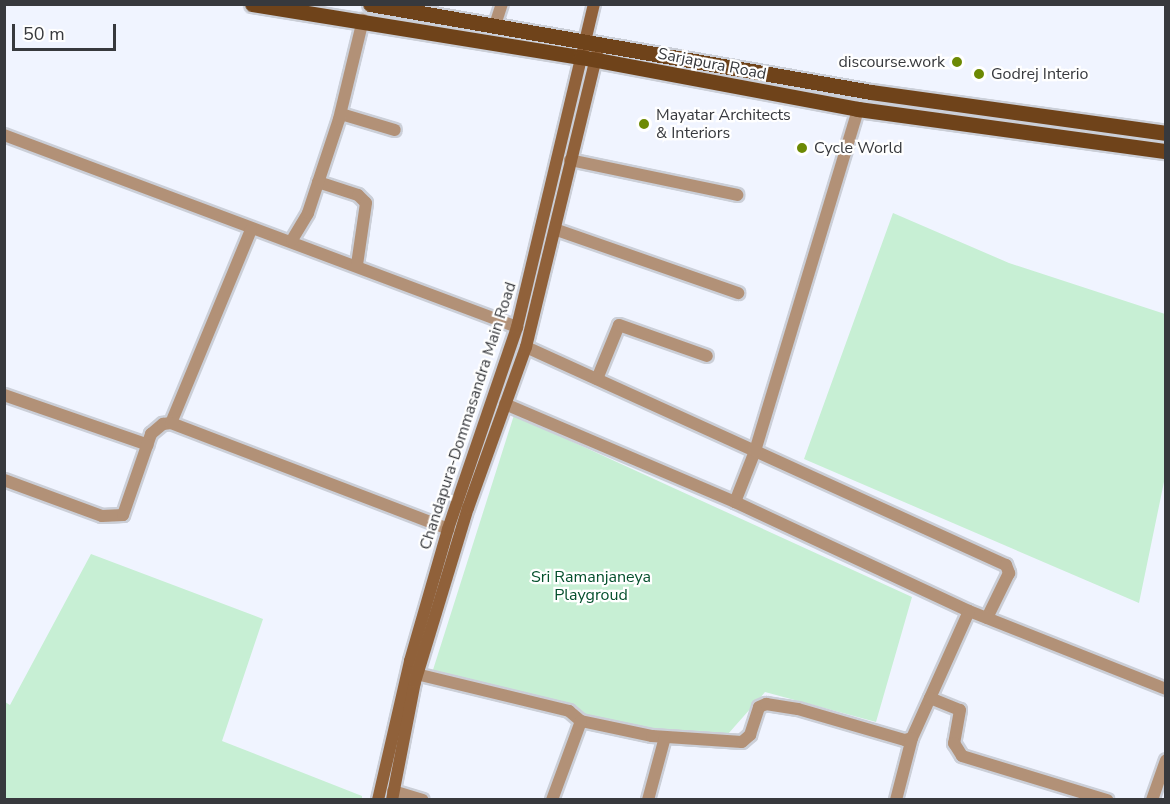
<!DOCTYPE html>
<html>
<head>
<meta charset="utf-8">
<style>
  body { margin:0 }
  #map { position:relative; width:1170px; height:804px; overflow:hidden; background:#f0f4ff; font-family:"Nunito Sans",sans-serif }
  div>[style] { position:absolute }
  [style*='--x'] { left:calc(var(--x)*1px); top:calc(var(--y)*1px); width:calc(var(--w)*1px); rotate:calc(var(--a)*1deg) }
  .green>* { inset:0; background:#c7efd4 }
  .roads { filter:drop-shadow(2px 0 #cbcfd8) drop-shadow(-2px 0 #cbcfd8) drop-shadow(0 2px #cbcfd8) drop-shadow(0 -2px #cbcfd8) }
  .street>* { height:12px; margin:-6px; padding:0 6px; transform-origin:6px; border-radius:6px; background:#b29177 }
  .secondary>* { height:12px; margin:-6px; padding:0 6px; transform-origin:6px; border-radius:6px; background:#90613a }
  .primary>* { height:15px; margin:-7.5px; padding:0 7.5px; transform-origin:7.5px; border-radius:7.5px; background:#6f431a }
  .dots>* { width:16px; height:16px; translate:-50% -50%; box-sizing:border-box; border:3px solid #fff; border-radius:50% }
  span { translate:-50% -50%; white-space:nowrap; text-align:center; line-height:1.15; -webkit-text-stroke:4.5px #fff; paint-order:stroke }
  .poi-label { font-size:16px; color:#37393d }
  .right { translate:-100% -50%; text-align:right }
  .left { translate:0 -50%; text-align:left }
  .street-label { font-size:16px; color:#37393d }
  .park-label { font-size:16px; color:#044f2c }
  .frame { position:absolute; inset:0; border:6px solid #37393d; pointer-events:none }
  .scale { position:absolute; left:12px; top:24px; width:104px; height:27px; box-sizing:border-box; border:3px solid #37393d; border-top:0; padding-left:8px; font-size:18px; line-height:21px; white-space:nowrap; color:#37393d; -webkit-text-stroke:4px #fff; paint-order:stroke }
</style>
</head>
<body>
<div id="map">
  <div class="green">
    <i style="clip-path:polygon(893px 213px,1009px 263px,1165px 314px,1165px 477px,1139px 603px,804px 459px)"></i>
    <i style="clip-path:polygon(514px 415px,912px 597px,876px 722px,765px 692px,728px 734px,641px 729px,432px 673px)"></i>
    <i style="clip-path:polygon(91px 554px,263px 619px,222px 741px,362px 796px,362px 799px,5px 799px,5px 702px,10px 705px)"></i>
  </div>
  <div class="roads">
    <div class="street">
      <i style="--x:495;--y:25;--w:22;--a:-72"></i>
      <i style="--x:341;--y:114;--w:56;--a:16.5"></i>
      <i style="--x:4;--y:135;--w:548;--a:20.52"></i>
      <i style="--x:570;--y:160;--w:171;--a:11.8"></i>
      <i style="--x:318;--y:182;--w:42;--a:18"></i>
      <i style="--x:358;--y:195;--w:11;--a:45"></i>
      <i style="--x:366;--y:203;--w:63;--a:98.3"></i>
      <i style="--x:557;--y:230;--w:192;--a:19.2"></i>
      <i style="--x:292;--y:240;--w:31;--a:-59"></i>
      <i style="--x:308;--y:213;--w:99;--a:-71.7"></i>
      <i style="--x:339;--y:119;--w:102;--a:-76.4"></i>
      <i style="--x:526;--y:347;--w:527;--a:24.43"></i>
      <i style="--x:1006;--y:565;--w:9;--a:69"></i>
      <i style="--x:1009;--y:573;--w:50;--a:116.1"></i>
      <i style="--x:597;--y:379;--w:58;--a:-67.8"></i>
      <i style="--x:619;--y:325;--w:93;--a:19.4"></i>
      <i style="--x:4;--y:395;--w:152;--a:19.1"></i>
      <i style="--x:505;--y:404;--w:250;--a:23.1"></i>
      <i style="--x:735;--y:502;--w:258;--a:25"></i>
      <i style="--x:969;--y:611;--w:212;--a:21.6"></i>
      <i style="--x:171;--y:423;--w:209;--a:-67.5"></i>
      <i style="--x:4;--y:480;--w:104;--a:20.2"></i>
      <i style="--x:102;--y:516;--w:21;--a:-3"></i>
      <i style="--x:123;--y:515;--w:86;--a:-70.9"></i>
      <i style="--x:151;--y:434;--w:16;--a:-40"></i>
      <i style="--x:163;--y:424;--w:8;--a:-7"></i>
      <i style="--x:171;--y:423;--w:297;--a:20.9"></i>
      <i style="--x:735;--y:502;--w:55;--a:-68.6"></i>
      <i style="--x:755;--y:451;--w:357;--a:-73.2"></i>
      <i style="--x:408;--y:672;--w:166;--a:13.6"></i>
      <i style="--x:569;--y:711;--w:16;--a:40"></i>
      <i style="--x:581;--y:721;--w:73;--a:11.9"></i>
      <i style="--x:652;--y:736;--w:90;--a:3.8"></i>
      <i style="--x:742;--y:742;--w:11;--a:-41"></i>
      <i style="--x:750;--y:735;--w:29;--a:-72"></i>
      <i style="--x:759;--y:707;--w:8;--a:-23"></i>
      <i style="--x:766;--y:704;--w:32;--a:9"></i>
      <i style="--x:798;--y:709;--w:111;--a:16.2"></i>
      <i style="--x:905;--y:740;--w:7;--a:-16"></i>
      <i style="--x:912;--y:738;--w:139;--a:-65.8"></i>
      <i style="--x:930;--y:698;--w:32;--a:22"></i>
      <i style="--x:960;--y:710;--w:34;--a:100"></i>
      <i style="--x:954;--y:743;--w:15;--a:58"></i>
      <i style="--x:962;--y:756;--w:152;--a:16.9"></i>
      <i style="--x:393;--y:791;--w:31;--a:17"></i>
      <i style="--x:552;--y:800;--w:84;--a:-69.8"></i>
      <i style="--x:648;--y:800;--w:65;--a:-74.9"></i>
      <i style="--x:896;--y:800;--w:64;--a:-75.5"></i>
      <i style="--x:1152;--y:800;--w:42;--a:-70.7"></i>
    </div>
    <div class="secondary">
      <i style="--x:378;--y:800;--w:143;--a:-77"></i>
      <i style="--x:410;--y:661;--w:137;--a:-73.9"></i>
      <i style="--x:448;--y:529;--w:213;--a:-71.1"></i>
      <i style="--x:517;--y:327;--w:332;--a:-76.6"></i>
      <i style="--x:392;--y:800;--w:120;--a:-79"></i>
      <i style="--x:415;--y:682;--w:182;--a:-73.1"></i>
      <i style="--x:468;--y:508;--w:171;--a:-70.2"></i>
      <i style="--x:526;--y:347;--w:302;--a:-76.4"></i>
    </div>
    <div class="primary">
      <i style="--x:252;--y:4;--w:333;--a:9.2"></i>
      <i style="--x:581;--y:57;--w:282;--a:10.6"></i>
      <i style="--x:858;--y:109;--w:311;--a:7.8"></i>
      <i style="--x:370;--y:4;--w:509;--a:9.96"></i>
      <i style="--x:871;--y:92;--w:298;--a:7.9"></i>
    </div>
  </div>
  <div class="dots">
    <i style="left:957px;top:62px;background:#6c8903"></i>
    <i style="left:979px;top:74px;background:#6c8903"></i>
    <i style="left:644px;top:124px;background:#6c8903"></i>
    <i style="left:802px;top:148px;background:#6c8903"></i>
  </div>
  <div class="poi-label">
    <span class="right" style="left:945px;top:62px">discourse.work</span>
    <span class="left" style="left:991px;top:74px">Godrej Interio</span>
    <span class="left" style="left:656px;top:124px">Mayatar Architects<br>&amp; Interiors</span>
    <span class="left" style="left:814px;top:148px">Cycle World</span>
  </div>
  <div class="street-label">
    <span style="left:712px;top:64px;rotate:11deg">Sarjapura Road</span>
    <span style="left:468px;top:416px;rotate:-72deg">Chandapura-Dommasandra Main Road</span>
  </div>
  <div class="park-label">
    <span style="left:591px;top:586px">Sri Ramanjaneya<br>Playgroud</span>
  </div>
  <div class="frame"></div>
  <div class="scale">50 m</div>
</div>
</body>
</html>
